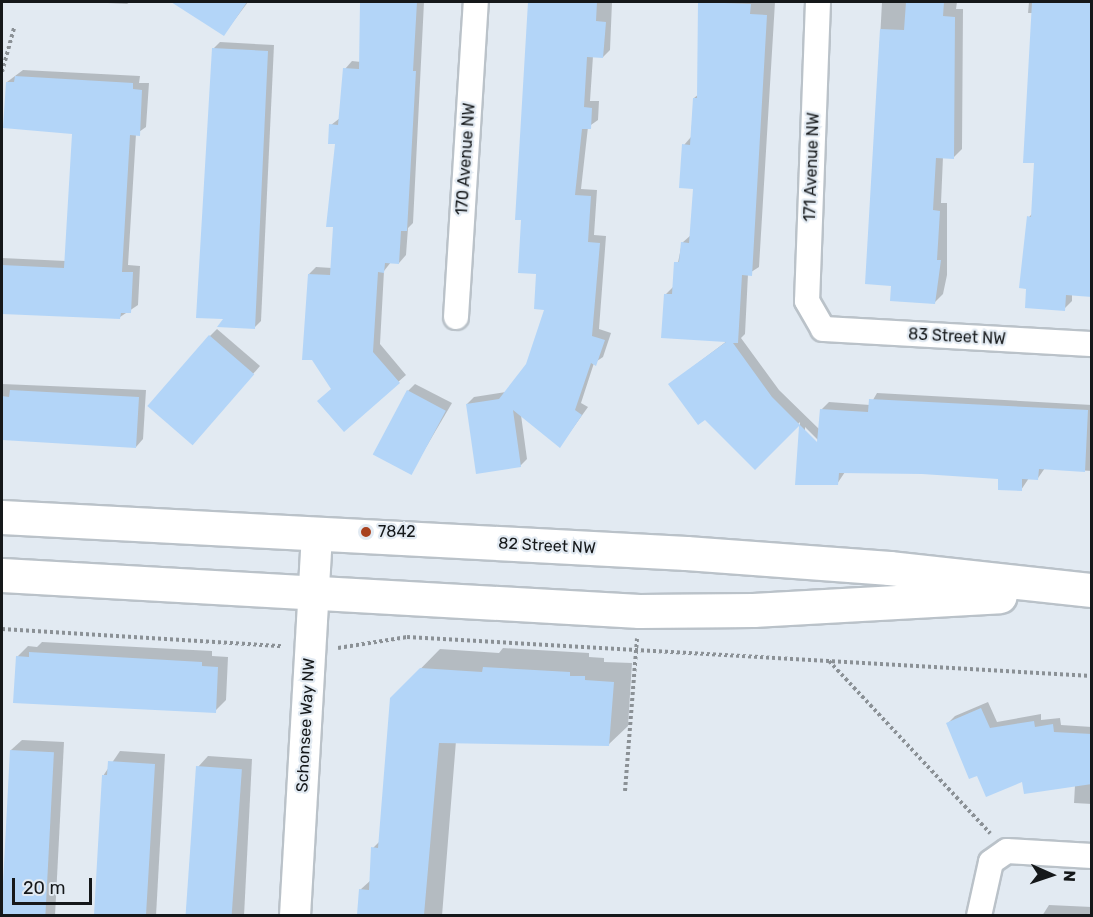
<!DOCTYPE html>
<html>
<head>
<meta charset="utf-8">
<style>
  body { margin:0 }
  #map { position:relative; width:1093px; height:917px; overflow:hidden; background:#e2eaf2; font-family:Rubik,sans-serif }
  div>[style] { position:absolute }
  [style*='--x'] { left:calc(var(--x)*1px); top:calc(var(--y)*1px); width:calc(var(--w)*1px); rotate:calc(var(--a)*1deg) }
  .shadow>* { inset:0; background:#0003 }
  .building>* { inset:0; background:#b3d5f8; transform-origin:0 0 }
  .path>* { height:4px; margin-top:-2px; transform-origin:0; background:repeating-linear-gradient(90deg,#8b9196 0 3px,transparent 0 6px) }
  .roads { filter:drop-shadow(2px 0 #bac2c9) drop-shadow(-2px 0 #bac2c9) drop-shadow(0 2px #bac2c9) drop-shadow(0 -2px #bac2c9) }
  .minor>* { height:24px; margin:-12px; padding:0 12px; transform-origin:12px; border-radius:12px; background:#fff }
  .tertiary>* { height:30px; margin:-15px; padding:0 15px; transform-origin:15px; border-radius:15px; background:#fff }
  .secondary>* { height:33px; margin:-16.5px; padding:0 16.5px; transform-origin:16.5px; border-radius:16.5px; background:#fff }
  .dots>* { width:16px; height:16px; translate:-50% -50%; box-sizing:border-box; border:3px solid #e2eaf2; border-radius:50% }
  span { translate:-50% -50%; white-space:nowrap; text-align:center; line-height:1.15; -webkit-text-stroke:4.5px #e2eaf2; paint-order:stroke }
  .street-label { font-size:16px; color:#15181a }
  .poi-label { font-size:16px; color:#15181a }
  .left { translate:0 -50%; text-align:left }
  .frame { position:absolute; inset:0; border:3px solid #15181a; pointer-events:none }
  .north { position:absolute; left:1021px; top:845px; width:60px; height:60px; -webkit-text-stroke:4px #e2eaf2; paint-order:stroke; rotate:93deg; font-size:16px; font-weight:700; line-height:24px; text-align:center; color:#15181a }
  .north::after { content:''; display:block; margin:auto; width:21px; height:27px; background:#15181a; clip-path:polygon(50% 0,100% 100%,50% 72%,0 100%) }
  .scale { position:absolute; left:12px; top:878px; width:80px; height:27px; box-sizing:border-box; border:3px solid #15181a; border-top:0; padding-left:8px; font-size:18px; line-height:21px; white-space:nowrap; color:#15181a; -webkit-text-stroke:4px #e2eaf2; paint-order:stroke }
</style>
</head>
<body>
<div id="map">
  <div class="shadow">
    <i style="clip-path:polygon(88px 2px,130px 2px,127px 4px)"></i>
    <i style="clip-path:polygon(174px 2px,248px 2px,224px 34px)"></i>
    <i style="clip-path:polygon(363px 2px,424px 2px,413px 223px,408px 228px,406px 255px,399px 263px,391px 262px,384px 271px,380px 344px,406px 375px,344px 430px,309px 274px,316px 267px,332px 268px,336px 143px,331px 125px,340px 118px,345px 69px,352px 61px,361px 62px)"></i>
    <i style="clip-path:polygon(529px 2px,612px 2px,610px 50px,603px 57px,593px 56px,590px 101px,599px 101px,598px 120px,588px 127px,581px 189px,597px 190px,594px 235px,606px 236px,599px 329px,611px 333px,603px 357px,594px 363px,581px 403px,588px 407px,560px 446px,521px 415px,527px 459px,520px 466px,467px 404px,474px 397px,506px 392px,527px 365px,546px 309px,523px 219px,516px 219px)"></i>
    <i style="clip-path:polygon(evenodd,701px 2px,775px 2px,759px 267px,748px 274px,745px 334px,741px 338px,779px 390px,820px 430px,821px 410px,829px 402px,870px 405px,877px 393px,1092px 405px,1092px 471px,1045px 468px,1038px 478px,1029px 478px,1021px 490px,1000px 478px,922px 473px,845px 472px,837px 484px,797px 483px,800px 422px,755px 468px,670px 384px,727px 341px,666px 294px,673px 287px,682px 243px,691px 235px,695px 188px,684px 145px,691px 137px,694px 98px,699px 94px,701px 2px,805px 427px,824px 446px,822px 448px,805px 431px,805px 427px)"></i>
    <i style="clip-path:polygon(882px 2px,957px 2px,956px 9px,963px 9px,962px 149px,954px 157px,943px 157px,941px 203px,947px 203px,947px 275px,943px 294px,935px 302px,892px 284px,867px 283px)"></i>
    <i style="clip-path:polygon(1029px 2px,1092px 2px,1092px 295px,1072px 294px,1072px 301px,1064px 309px,1029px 217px,1033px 213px,1035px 162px,1033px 13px,1028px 13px)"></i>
    <i style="clip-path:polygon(220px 42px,274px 45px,261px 321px,254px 328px,226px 318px,213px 49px)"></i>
    <i style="clip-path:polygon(23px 70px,140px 76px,139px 83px,149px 83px,146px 127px,136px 134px,128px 265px,140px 266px,138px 305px,120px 317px,2px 312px,2px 258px,66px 261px,73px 133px,7px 82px)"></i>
    <i style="clip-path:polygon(217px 329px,260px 366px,199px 436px,210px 336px)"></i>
    <i style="clip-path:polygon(2px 384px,146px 390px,143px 439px,136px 447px,2px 439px)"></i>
    <i style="clip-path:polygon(415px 384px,452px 403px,412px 471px,408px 391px)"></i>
    <i style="clip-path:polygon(42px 642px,212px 651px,212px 656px,228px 657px,226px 700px,215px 711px,17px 657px,28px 646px,37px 647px)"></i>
    <i style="clip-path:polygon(503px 648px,589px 653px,589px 657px,604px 658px,604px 662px,632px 663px,628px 726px,608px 745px,456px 741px,442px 916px,359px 916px,360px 890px,371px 880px,373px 848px,380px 841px,391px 699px,440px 649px,499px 653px)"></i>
    <i style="clip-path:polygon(988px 702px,997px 722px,1041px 714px,1041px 720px,1060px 718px,1061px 725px,1092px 727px,1092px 804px,1074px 803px,1075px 785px,977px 774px,948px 723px,955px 716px)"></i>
    <i style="clip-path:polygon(22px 740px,64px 742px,55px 916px,2px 916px,11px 750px)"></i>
    <i style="clip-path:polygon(120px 751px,165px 754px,156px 916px,95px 916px,103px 776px)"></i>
    <i style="clip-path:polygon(208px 756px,252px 759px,244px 916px,189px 916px,198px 767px)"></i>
    <i style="clip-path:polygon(1049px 905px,1092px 907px,1092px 916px,1042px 916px)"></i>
  </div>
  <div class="building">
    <i style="clip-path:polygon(171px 2px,247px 2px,224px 36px)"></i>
    <i style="clip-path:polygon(360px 2px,417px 2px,413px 71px,416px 71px,407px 231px,401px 231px,399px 264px,385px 263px,384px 273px,378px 272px,373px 352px,400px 383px,344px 432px,317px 401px,331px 389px,312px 360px,302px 360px,308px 274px,330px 275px,333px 227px,326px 227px,335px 144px,328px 144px,329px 124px,338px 125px,343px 68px,359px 69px)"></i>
    <i style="clip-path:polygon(528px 2px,597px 2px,596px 21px,606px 22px,603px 58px,587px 57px,584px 107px,592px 108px,591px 129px,582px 129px,575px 195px,591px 196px,588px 242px,600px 243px,592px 336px,605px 340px,596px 366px,591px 363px,575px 410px,582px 415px,560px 448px,513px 410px,521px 467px,476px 474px,466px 404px,499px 399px,526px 364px,544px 310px,534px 309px,536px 274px,518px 273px,521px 220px,515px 220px)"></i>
    <i style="clip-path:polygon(698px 2px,751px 4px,750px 14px,767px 15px,752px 276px,742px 275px,738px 343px,733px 343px,772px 397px,817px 442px,820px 409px,868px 412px,869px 399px,1088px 410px,1085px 472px,1039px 469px,1038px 480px,1022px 479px,1022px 491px,998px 490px,998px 479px,922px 474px,839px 473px,838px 485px,795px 485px,799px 426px,755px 470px,705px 420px,698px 425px,668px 384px,726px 342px,661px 338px,664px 294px,672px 294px,674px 262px,679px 262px,681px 242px,689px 243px,693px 189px,679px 188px,682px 144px,690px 145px,693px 98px,697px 98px)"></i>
    <i style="clip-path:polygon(906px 2px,944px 2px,943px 16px,955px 17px,954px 159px,936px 158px,933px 210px,940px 211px,937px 260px,941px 260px,935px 304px,890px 301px,891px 286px,865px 284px,880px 29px,904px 30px)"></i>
    <i style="clip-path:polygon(1032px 2px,1092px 2px,1092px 297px,1066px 295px,1065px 311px,1025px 308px,1026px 289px,1019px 288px,1027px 216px,1031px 217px,1034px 163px,1023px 163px)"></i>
    <i style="clip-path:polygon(212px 48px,268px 51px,255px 329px,217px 327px,223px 319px,196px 318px)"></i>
    <i style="clip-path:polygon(15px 76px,133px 83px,133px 89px,142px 90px,140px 136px,130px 135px,122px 272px,133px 272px,131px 313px,121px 313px,120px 319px,2px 314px,2px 265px,64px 268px,72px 134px,3px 128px,6px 82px,14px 82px)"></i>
    <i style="left:209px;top:335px;width:60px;height:94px;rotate:41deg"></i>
    <i style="clip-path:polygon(10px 390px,139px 397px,136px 448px,2px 440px,2px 396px,9px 397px)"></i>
    <i style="left:407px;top:390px;width:44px;height:73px;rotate:28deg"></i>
    <i style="clip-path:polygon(29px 652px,202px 662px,202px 666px,218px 667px,216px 713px,13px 703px,16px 656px,29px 657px)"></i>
    <i style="clip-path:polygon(483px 667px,570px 672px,570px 676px,585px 676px,585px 680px,614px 682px,609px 746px,439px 743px,424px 915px,357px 915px,359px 889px,369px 890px,371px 847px,378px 848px,390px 698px,420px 668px,482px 672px)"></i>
    <i style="clip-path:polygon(981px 708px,990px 728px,1034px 721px,1035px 727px,1053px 724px,1054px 732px,1092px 734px,1092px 784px,1024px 794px,1022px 782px,986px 797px,977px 776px,969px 779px,946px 723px)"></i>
    <i style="left:10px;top:750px;width:44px;height:165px;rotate:3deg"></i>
    <i style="clip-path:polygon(108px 761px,155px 764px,146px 915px,94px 915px,102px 775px,107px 775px)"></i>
    <i style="left:196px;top:766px;width:46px;height:149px;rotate:4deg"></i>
  </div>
  <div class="path">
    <i style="--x:2;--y:72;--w:46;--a:-74.7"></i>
    <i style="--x:2;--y:629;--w:281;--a:3.5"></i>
    <i style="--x:338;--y:648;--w:70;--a:-9.1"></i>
    <i style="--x:407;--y:637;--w:686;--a:3.26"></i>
    <i style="--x:829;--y:661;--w:236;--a:46.9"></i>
    <i style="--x:625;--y:791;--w:153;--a:-85.5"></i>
  </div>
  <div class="roads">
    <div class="minor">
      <i style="--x:818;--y:2;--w:299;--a:92.1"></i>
      <i style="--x:807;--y:301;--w:32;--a:60"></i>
      <i style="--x:823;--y:329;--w:269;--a:3.2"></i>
      <i style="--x:456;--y:317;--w:316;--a:-86.4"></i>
      <i style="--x:979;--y:916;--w:55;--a:-77.5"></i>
      <i style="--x:991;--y:862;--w:19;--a:-35"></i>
      <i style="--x:1007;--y:851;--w:85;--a:3.4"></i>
    </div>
    <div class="tertiary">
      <i style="--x:295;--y:916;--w:383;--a:-86.7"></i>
    </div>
    <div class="secondary">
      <i style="--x:2;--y:517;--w:685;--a:3.01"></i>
      <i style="--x:686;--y:553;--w:204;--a:4.2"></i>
      <i style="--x:889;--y:568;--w:204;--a:6.2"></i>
      <i style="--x:2;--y:575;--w:638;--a:3.23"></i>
      <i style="--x:639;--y:611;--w:114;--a:-0.5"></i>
      <i style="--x:753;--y:610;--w:247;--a:-3.2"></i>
    </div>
  </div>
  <div class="dots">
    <i style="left:366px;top:532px;background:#a8411e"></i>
  </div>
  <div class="street-label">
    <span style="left:466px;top:159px;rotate:-86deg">170 Avenue NW</span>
    <span style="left:812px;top:167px;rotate:-88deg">171 Avenue NW</span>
    <span style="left:957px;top:337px;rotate:3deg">83 Street NW</span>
    <span style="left:547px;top:546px;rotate:3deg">82 Street NW</span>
    <span style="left:306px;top:725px;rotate:-87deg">Schonsee Way NW</span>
  </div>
  <div class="poi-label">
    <span class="left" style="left:378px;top:532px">7842</span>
  </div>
  <div class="frame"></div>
  <div class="north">N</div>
  <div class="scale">20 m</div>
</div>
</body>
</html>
